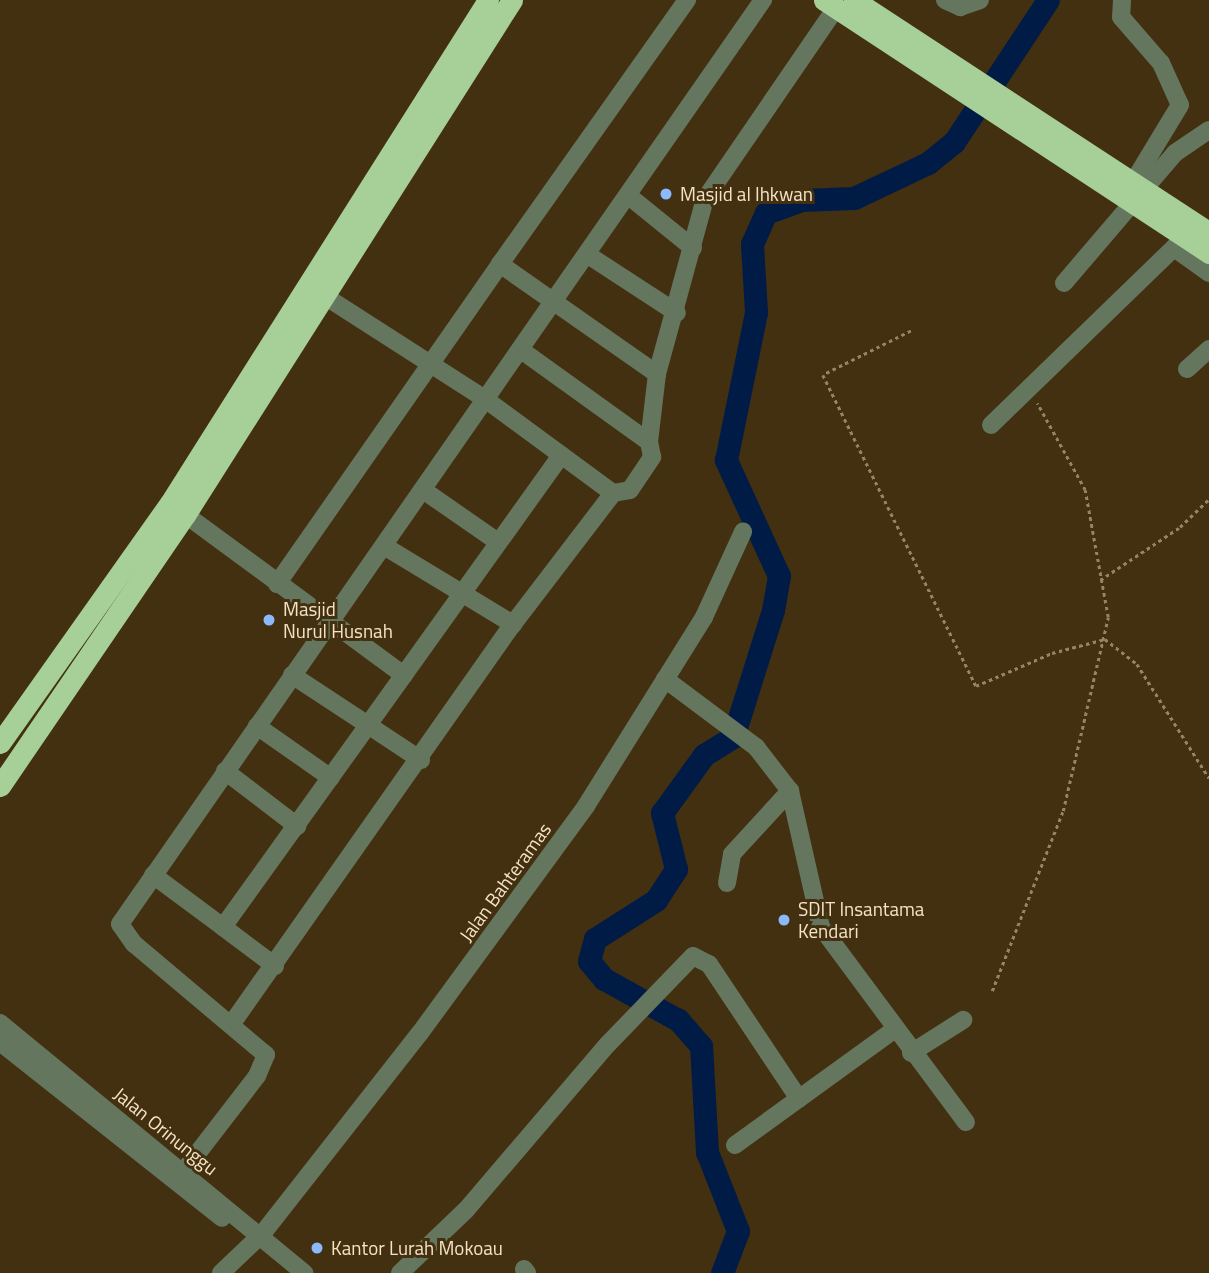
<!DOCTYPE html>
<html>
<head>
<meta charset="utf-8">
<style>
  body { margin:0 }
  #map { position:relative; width:1209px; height:1273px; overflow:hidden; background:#433010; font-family:"Titillium Web",sans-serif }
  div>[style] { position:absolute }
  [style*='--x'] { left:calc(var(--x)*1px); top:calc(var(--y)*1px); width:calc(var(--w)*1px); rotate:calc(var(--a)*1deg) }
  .river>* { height:23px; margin:-11.5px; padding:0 11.5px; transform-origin:11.5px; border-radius:11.5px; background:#001c46 }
  .path>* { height:2.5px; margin-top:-1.25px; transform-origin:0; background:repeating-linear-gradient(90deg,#978465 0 3.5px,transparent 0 7px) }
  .minor>* { height:18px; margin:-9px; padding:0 9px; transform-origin:9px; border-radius:9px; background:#65765f }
  .highway>* { height:21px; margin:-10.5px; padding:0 10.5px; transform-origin:10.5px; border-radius:10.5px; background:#a7d098 }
  .dots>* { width:19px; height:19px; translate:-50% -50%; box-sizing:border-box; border:4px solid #433010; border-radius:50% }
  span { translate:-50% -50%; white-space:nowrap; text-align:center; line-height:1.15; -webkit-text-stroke:6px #433010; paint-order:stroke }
  .poi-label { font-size:19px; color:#f6e3c5 }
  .left { translate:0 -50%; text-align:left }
  .street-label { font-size:19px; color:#f6e3c5 }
</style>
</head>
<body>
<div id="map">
  <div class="river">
    <i style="--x:722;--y:1273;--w:45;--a:-69.1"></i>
    <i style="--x:738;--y:1231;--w:85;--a:-111.4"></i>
    <i style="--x:707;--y:1152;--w:106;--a:-93.2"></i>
    <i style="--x:701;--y:1046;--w:35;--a:-131"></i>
    <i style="--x:678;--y:1020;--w:85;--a:-151"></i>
    <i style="--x:604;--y:979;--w:23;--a:-130"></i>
    <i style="--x:589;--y:961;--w:23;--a:-75"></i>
    <i style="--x:595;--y:939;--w:72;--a:-32.6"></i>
    <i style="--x:656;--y:900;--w:37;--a:-57"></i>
    <i style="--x:676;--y:869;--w:58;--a:-104"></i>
    <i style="--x:662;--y:813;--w:72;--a:-54.1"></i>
    <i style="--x:704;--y:755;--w:34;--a:-32"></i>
    <i style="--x:733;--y:737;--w:133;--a:-72.5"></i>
    <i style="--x:773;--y:610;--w:35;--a:-80"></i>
    <i style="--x:779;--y:576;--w:128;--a:-114.6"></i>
    <i style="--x:726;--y:460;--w:151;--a:-78.5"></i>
    <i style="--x:756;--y:312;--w:68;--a:-93.4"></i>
    <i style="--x:752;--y:244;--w:34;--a:-66"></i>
    <i style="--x:766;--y:213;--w:38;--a:-20"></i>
    <i style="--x:802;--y:200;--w:52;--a:-2.2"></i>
    <i style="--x:854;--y:198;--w:82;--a:-25.3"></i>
    <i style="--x:928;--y:163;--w:33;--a:-39"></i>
    <i style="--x:954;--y:142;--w:170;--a:-56.5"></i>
  </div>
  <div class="path">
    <i style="--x:911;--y:331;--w:98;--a:153.4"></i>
    <i style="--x:823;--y:375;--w:347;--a:63.8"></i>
    <i style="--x:976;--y:686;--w:83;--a:-23.5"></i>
    <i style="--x:1052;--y:653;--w:55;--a:-14.8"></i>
    <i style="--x:1105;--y:639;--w:41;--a:38"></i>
    <i style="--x:1137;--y:664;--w:135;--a:57.7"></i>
    <i style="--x:1100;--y:580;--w:96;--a:-33.5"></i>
    <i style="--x:1180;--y:527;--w:40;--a:-44"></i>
    <i style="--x:992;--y:991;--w:193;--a:-68.5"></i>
    <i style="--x:1063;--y:811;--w:199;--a:-76.9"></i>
    <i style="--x:1108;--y:617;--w:129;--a:-100.3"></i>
    <i style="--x:1085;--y:490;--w:99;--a:-118.9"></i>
  </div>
  <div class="minor">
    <i style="--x:945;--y:0;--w:17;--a:25"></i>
    <i style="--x:960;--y:7;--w:21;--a:-19"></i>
    <i style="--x:1122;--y:0;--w:17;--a:93"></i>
    <i style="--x:1121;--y:17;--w:61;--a:49"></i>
    <i style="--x:1161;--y:63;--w:46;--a:65.7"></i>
    <i style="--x:1180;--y:105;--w:95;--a:121.2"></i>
    <i style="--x:630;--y:197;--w:81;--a:39"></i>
    <i style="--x:1174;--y:248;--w:43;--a:35.5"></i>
    <i style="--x:588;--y:255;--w:106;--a:33.1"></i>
    <i style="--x:1064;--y:283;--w:171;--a:-49.5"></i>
    <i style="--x:1175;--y:153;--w:41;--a:-34.1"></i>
    <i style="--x:323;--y:295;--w:193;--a:32.7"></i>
    <i style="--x:485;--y:399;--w:159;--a:36.3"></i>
    <i style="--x:1187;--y:369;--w:30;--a:-42"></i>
    <i style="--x:657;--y:374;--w:192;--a:-145"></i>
    <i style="--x:500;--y:264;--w:324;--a:-54.7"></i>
    <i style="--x:991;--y:425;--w:267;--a:-44.1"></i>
    <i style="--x:649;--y:442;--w:68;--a:-83.3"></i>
    <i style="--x:657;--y:374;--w:181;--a:-74.7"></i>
    <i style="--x:705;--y:199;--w:232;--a:-55.6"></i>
    <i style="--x:423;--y:490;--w:91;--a:34.7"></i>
    <i style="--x:175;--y:507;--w:284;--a:36.3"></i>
    <i style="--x:384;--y:546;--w:151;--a:31.2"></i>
    <i style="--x:513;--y:624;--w:165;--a:-52.6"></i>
    <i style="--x:613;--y:493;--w:17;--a:-10"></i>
    <i style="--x:630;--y:490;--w:40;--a:-56"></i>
    <i style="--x:652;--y:457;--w:15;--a:-101"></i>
    <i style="--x:649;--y:442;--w:158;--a:-144.3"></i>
    <i style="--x:277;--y:584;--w:390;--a:-55.1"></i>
    <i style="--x:665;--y:679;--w:114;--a:36.8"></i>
    <i style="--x:756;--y:747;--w:56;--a:52.3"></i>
    <i style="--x:257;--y:726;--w:90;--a:35.1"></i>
    <i style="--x:421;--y:760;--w:64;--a:-146.6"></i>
    <i style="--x:368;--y:725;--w:332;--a:-54.4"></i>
    <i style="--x:225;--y:771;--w:91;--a:37.4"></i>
    <i style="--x:153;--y:875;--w:87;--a:36.6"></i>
    <i style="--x:727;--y:883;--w:29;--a:-80"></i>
    <i style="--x:732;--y:854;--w:86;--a:-47.4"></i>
    <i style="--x:790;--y:791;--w:139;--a:77.2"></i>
    <i style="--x:821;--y:927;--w:243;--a:53.4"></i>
    <i style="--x:275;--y:966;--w:65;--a:-143.1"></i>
    <i style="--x:223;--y:927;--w:249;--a:-54.3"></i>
    <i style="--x:368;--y:725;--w:91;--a:-146.7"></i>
    <i style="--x:233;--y:1022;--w:487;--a:-54.9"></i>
    <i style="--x:0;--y:1023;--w:394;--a:39.4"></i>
    <i style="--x:0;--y:1042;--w:283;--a:38.4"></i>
    <i style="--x:911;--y:1053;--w:62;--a:-32.4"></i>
    <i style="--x:735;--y:1145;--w:196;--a:-35.9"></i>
    <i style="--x:183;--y:1172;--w:121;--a:-52.4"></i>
    <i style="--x:257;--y:1076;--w:23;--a:-67"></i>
    <i style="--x:266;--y:1055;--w:172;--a:-139.9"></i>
    <i style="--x:134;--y:944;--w:24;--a:-125"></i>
    <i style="--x:120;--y:924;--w:1126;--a:-55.17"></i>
    <i style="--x:524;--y:1269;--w:5;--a:53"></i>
    <i style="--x:221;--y:1273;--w:58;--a:-43.6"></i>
    <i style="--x:263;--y:1233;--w:254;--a:-51.9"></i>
    <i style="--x:420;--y:1033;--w:281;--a:-53.8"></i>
    <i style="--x:586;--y:806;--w:223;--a:-58"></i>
    <i style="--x:704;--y:617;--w:94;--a:-65.4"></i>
    <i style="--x:400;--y:1273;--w:91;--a:-43.7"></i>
    <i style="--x:466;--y:1210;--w:218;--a:-49.5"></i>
    <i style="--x:608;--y:1044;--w:122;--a:-46"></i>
    <i style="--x:693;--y:956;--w:18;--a:27"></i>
    <i style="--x:709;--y:964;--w:162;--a:56.3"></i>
  </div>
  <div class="highway">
    <i style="--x:824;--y:0;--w:461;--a:33.3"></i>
    <i style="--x:854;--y:0;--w:424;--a:33.2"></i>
    <i style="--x:0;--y:743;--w:294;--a:-54.7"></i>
    <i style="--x:170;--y:503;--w:595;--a:-57.7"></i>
    <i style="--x:0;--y:786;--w:328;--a:-55.7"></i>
    <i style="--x:185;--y:515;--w:610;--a:-57.59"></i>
  </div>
  <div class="dots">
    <i style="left:666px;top:194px;background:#8bb9fc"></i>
    <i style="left:269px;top:620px;background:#8bb9fc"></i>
    <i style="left:784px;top:920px;background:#8bb9fc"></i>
    <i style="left:317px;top:1248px;background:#8bb9fc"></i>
  </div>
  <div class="poi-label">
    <span class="left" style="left:680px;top:194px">Masjid al Ihkwan</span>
    <span class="left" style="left:283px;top:620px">Masjid<br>Nurul Husnah</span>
    <span class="left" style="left:798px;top:920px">SDIT Insantama<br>Kendari</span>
    <span class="left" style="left:331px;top:1248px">Kantor Lurah Mokoau</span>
  </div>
  <div class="street-label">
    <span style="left:505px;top:882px;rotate:-54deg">Jalan Bahteramas</span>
    <span style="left:166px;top:1131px;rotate:39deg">Jalan Orinunggu</span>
  </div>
</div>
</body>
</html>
